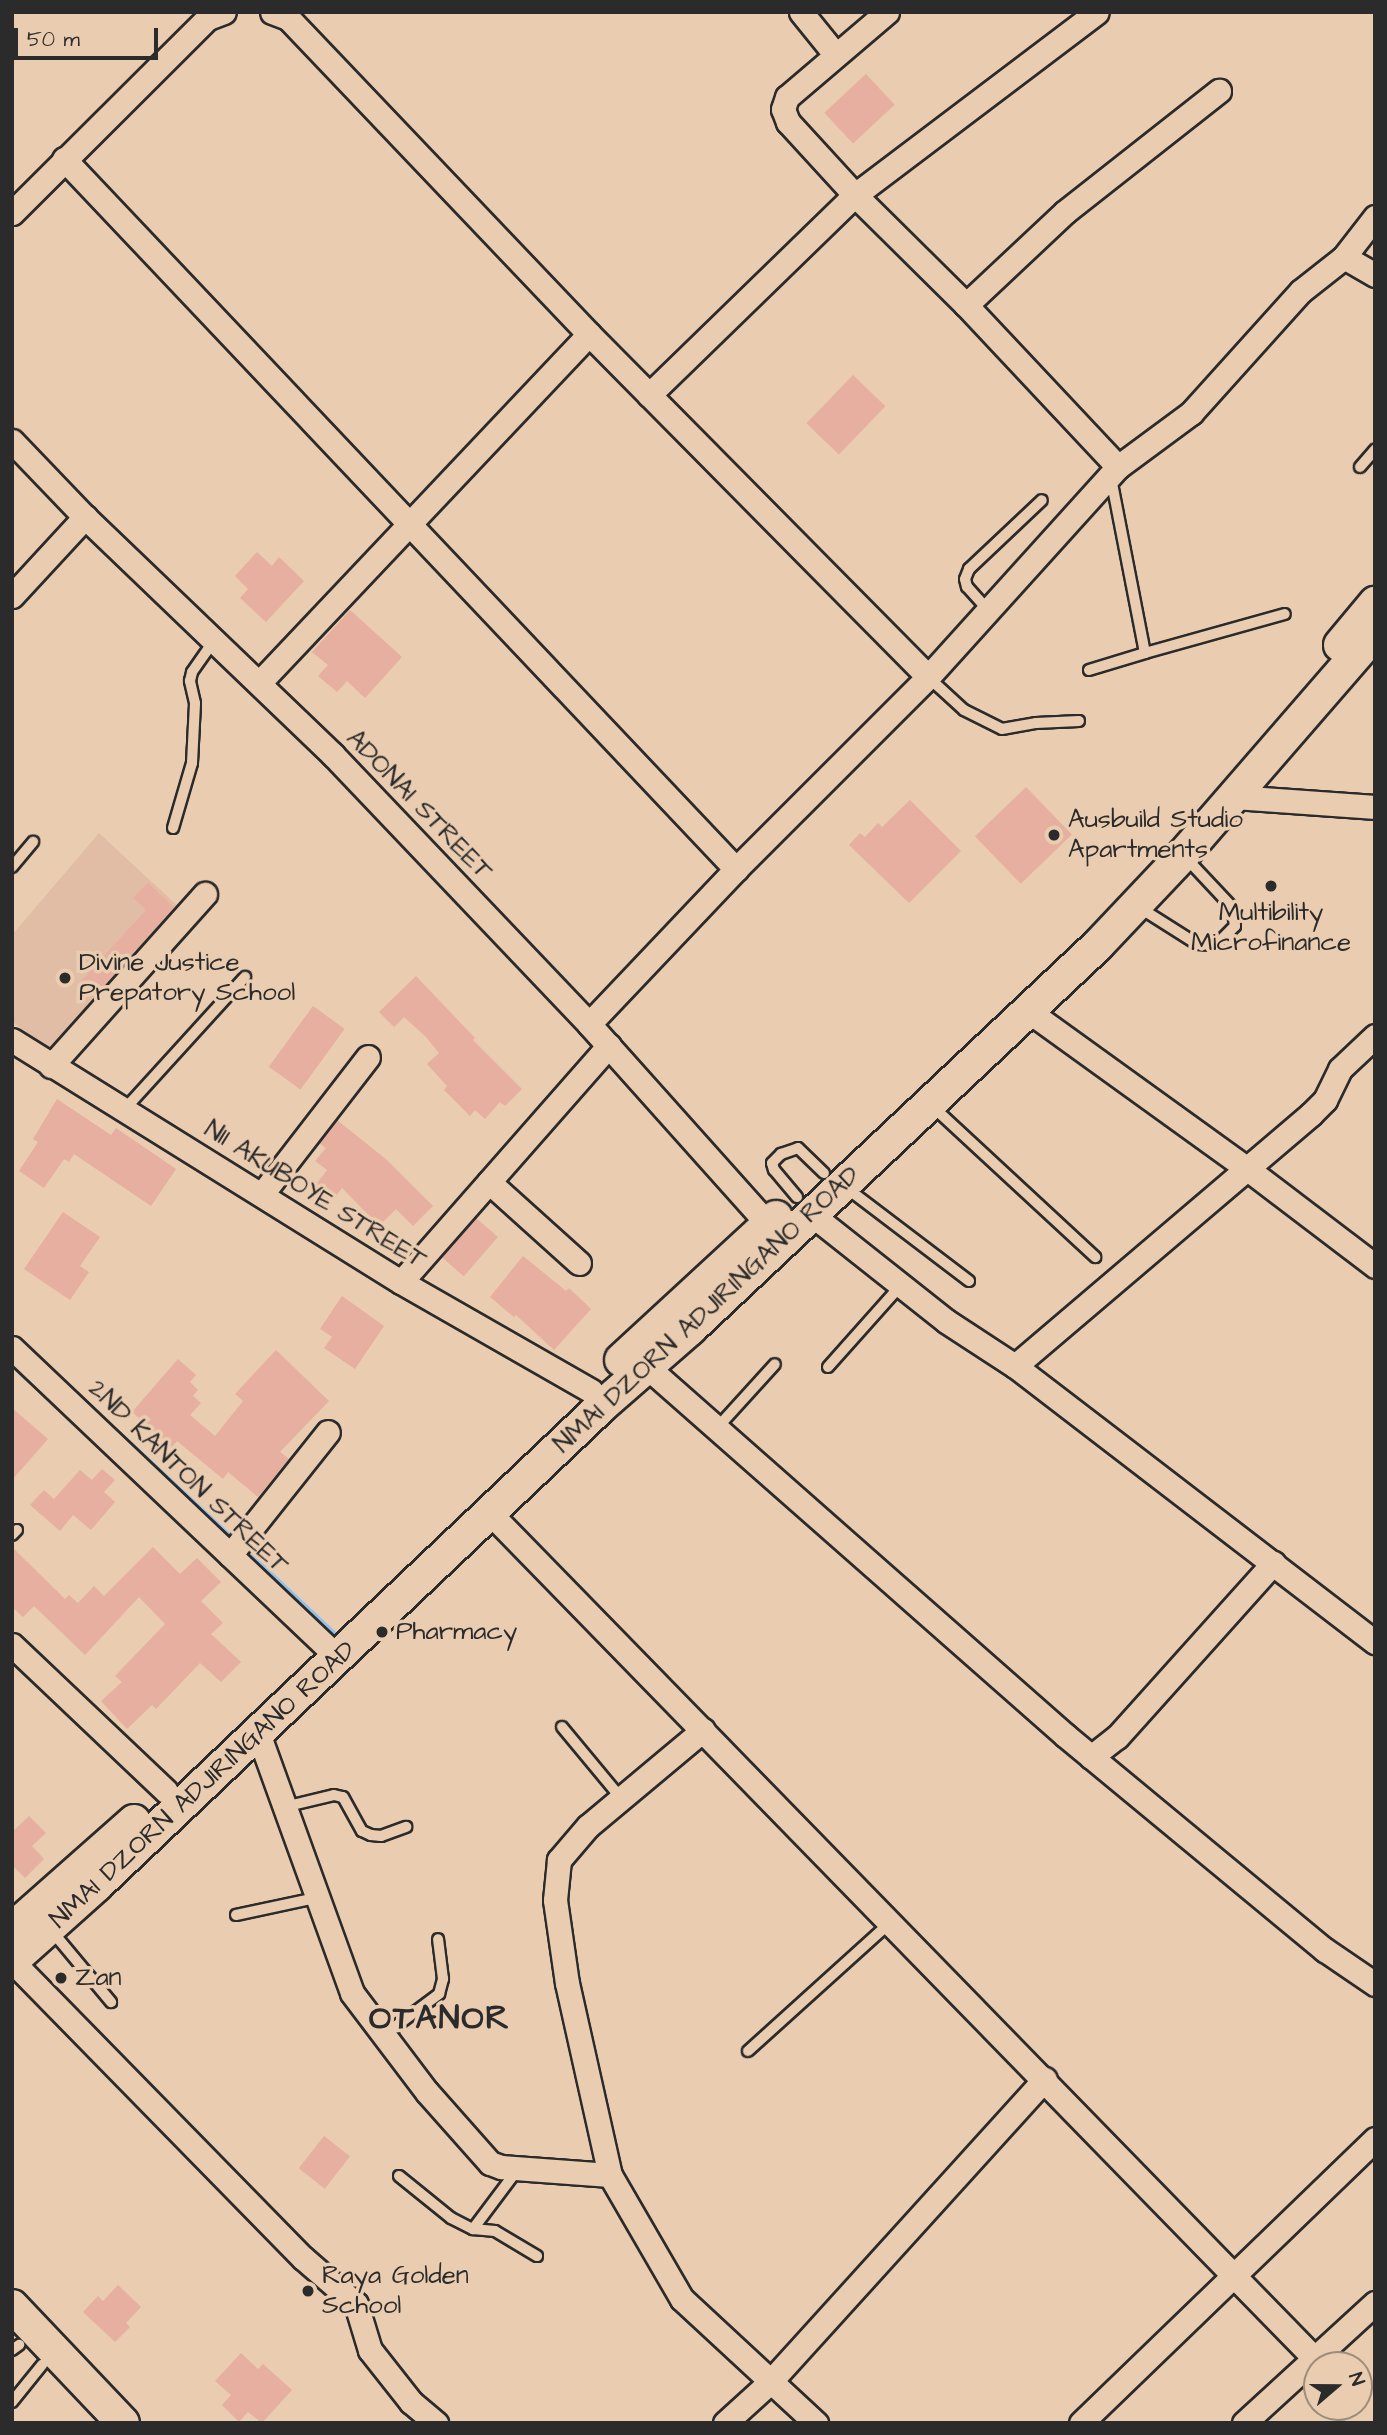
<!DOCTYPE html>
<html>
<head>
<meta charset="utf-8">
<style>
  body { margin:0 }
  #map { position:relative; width:1387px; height:2435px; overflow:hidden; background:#eaccb0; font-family:"Architects Daughter",sans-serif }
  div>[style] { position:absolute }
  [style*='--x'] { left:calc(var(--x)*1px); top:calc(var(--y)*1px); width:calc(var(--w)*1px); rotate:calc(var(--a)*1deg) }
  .built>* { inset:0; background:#e1bda6 }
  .stream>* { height:6px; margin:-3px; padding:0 3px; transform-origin:3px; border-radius:3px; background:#92c0ec }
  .building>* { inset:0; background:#e6af9f; transform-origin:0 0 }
  .roads { filter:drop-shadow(2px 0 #2b2b2b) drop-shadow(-2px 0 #2b2b2b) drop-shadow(0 2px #2b2b2b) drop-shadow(0 -2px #2b2b2b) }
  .lane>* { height:10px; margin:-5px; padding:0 5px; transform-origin:5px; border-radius:5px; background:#eaccb0 }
  .street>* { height:23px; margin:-11.5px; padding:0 11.5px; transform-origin:11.5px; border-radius:11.5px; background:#eaccb0 }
  .secondary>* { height:32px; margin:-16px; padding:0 16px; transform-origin:16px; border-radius:16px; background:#eaccb0 }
  .dots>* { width:19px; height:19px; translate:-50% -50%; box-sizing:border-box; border:4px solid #eaccb0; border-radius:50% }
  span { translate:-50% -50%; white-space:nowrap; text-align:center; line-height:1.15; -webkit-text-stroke:7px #eaccb0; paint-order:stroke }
  .street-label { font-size:26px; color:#2b2b2b }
  .poi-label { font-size:26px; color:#2b2b2b }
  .left { translate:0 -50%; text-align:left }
  .district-label { font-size:33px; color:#2b2b2b; font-weight:700; letter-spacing:2px }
  .frame { position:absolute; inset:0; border:14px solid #2b2b2b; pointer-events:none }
  .north { position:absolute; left:1303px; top:2351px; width:70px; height:70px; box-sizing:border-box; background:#eaccb0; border:2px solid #9e8c7b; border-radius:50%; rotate:70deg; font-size:19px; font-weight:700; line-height:28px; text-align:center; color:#2b2b2b }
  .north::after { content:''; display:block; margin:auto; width:24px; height:32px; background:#2b2b2b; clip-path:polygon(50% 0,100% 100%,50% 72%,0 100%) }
  .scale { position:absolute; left:14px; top:28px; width:144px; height:32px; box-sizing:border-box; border:4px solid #2b2b2b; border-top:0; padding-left:9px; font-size:21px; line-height:24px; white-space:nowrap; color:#2b2b2b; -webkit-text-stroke:5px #eaccb0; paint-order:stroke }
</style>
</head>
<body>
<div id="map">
  <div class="built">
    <i style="clip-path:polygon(99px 833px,182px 910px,49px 1052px,12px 1021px,12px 935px)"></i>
  </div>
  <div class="stream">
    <i style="--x:12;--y:1364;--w:26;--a:43"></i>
    <i style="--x:119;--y:1434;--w:157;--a:42.9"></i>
    <i style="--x:242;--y:1548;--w:126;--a:43.1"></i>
  </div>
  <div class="building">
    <i style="left:866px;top:74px;width:42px;height:57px;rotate:47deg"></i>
    <i style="left:853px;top:375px;width:45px;height:67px;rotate:44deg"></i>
    <i style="clip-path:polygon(257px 552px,272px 566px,279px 557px,304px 581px,266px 622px,240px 598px,248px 589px,235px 576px)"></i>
    <i style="clip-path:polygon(350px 610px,402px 657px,365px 698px,347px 681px,337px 692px,318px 676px,328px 665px,312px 652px)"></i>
    <i style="left:1026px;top:787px;width:66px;height:71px;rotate:46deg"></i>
    <i style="clip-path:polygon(910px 800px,961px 851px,909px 903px,849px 845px,860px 833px,865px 837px,878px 823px,882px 827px)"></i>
    <i style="clip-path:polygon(148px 883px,174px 907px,97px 994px,82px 980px,146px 910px,133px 898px)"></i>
    <i style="clip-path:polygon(416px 976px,475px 1038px,473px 1040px,522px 1089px,505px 1106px,500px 1102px,485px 1119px,475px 1110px,470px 1116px,444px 1090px,447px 1086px,427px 1064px,439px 1053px,426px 1037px,404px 1017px,394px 1027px,379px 1012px)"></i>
    <i style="left:313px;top:1006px;width:39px;height:75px;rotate:36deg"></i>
    <i style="clip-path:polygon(57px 1099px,111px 1135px,116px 1128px,176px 1169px,151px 1206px,74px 1154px,69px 1162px,64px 1159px,44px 1188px,19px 1171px,38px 1142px,33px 1139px)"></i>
    <i style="clip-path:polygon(337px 1120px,387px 1160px,433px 1206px,413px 1226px,396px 1209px,379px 1226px,342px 1188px,332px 1201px,314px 1187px,327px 1170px,315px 1161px,326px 1148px,319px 1143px)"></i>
    <i style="clip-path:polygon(63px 1212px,100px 1237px,80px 1266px,89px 1272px,70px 1300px,24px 1269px)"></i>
    <i style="left:476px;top:1218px;width:29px;height:52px;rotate:41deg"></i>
    <i style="clip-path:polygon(523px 1256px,566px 1291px,569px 1288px,591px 1309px,554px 1350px,516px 1315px,514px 1317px,490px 1297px)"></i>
    <i style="clip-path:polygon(342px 1296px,384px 1326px,355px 1369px,324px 1348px,332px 1337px,320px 1329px)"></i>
    <i style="clip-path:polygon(276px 1350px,329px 1401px,280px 1452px,289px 1459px,258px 1497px,228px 1472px,223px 1479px,177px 1441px,172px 1447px,132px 1412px,178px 1359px,196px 1375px,190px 1382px,198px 1390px,193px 1396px,201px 1403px,190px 1415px,215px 1436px,243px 1401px,235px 1394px)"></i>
    <i style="clip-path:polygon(12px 1408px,48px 1439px,12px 1480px)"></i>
    <i style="clip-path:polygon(102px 1469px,115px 1480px,104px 1492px,115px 1502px,91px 1530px,73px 1515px,60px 1531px,30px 1505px,44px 1490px,54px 1499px,80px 1470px,92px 1480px)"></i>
    <i style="clip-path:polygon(12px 1547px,65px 1599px,69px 1595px,78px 1603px,94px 1586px,104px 1596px,153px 1547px,180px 1574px,197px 1558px,221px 1582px,201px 1601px,223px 1623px,211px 1634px,241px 1662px,221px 1682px,200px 1663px,156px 1709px,152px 1705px,127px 1729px,101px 1701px,122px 1682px,115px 1676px,165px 1624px,139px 1597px,85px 1655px,34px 1606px,23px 1617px,12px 1607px)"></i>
    <i style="clip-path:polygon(29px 1816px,46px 1833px,32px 1846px,44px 1859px,25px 1878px,12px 1865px,12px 1832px)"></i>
    <i style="left:324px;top:2136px;width:33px;height:41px;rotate:38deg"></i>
    <i style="clip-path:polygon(118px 2285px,141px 2307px,126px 2323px,130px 2327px,115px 2342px,83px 2312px,98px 2296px,103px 2301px)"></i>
    <i style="clip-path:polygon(241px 2353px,258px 2369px,263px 2364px,292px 2390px,262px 2423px,248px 2412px,239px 2422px,222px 2405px,231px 2395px,215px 2381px)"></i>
  </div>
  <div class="roads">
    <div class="lane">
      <i style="--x:1360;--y:467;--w:23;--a:-49"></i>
      <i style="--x:1111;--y:478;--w:178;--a:79"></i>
      <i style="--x:1145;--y:653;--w:145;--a:-15.6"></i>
      <i style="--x:988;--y:610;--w:31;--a:-132"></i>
      <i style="--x:967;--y:587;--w:8;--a:-104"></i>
      <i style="--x:965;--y:579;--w:11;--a:-68"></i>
      <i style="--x:969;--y:569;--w:100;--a:-43.4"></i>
      <i style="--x:1089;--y:670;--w:59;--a:-16.9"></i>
      <i style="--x:928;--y:677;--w:49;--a:42.5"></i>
      <i style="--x:964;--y:710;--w:42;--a:26.6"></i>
      <i style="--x:1002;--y:729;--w:35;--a:-10"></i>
      <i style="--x:1036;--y:723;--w:43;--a:-2.7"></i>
      <i style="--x:173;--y:828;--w:68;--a:-73.7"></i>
      <i style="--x:192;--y:763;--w:60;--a:-87.1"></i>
      <i style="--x:195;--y:703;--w:23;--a:-103"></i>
      <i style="--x:190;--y:681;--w:9;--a:-77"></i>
      <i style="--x:192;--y:672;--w:39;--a:-55"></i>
      <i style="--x:12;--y:867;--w:33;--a:-50"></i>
      <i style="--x:1137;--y:906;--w:71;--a:32.3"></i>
      <i style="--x:1197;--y:944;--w:19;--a:3"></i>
      <i style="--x:1216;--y:945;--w:27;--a:-45"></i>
      <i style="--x:1235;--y:926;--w:19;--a:-99"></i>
      <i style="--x:1232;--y:907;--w:69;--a:-133.2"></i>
      <i style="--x:931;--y:1105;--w:224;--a:42.8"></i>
      <i style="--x:124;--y:1110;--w:180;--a:-47.7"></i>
      <i style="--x:844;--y:1186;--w:157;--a:37.2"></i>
      <i style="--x:797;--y:1197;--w:35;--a:-130"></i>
      <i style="--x:774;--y:1170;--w:7;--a:-106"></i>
      <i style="--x:772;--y:1163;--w:13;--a:-45"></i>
      <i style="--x:781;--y:1154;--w:18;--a:-19"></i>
      <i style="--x:798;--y:1148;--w:36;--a:44"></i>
      <i style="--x:828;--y:1367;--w:110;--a:-48.3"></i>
      <i style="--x:717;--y:1428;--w:86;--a:-47.8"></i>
      <i style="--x:12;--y:1535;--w:7;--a:-45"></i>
      <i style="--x:562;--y:1727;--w:92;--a:50.3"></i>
      <i style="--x:284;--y:1807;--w:51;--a:-13.5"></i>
      <i style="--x:334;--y:1795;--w:9;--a:13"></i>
      <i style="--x:343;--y:1797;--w:39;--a:61"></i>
      <i style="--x:362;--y:1831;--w:10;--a:24"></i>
      <i style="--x:371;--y:1835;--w:10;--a:6"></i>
      <i style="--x:381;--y:1836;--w:27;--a:-20"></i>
      <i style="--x:236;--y:1915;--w:82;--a:-12"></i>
      <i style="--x:51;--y:1930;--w:94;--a:50.2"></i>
      <i style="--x:384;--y:2035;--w:69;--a:-36.7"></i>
      <i style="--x:439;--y:1994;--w:16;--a:-75"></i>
      <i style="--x:443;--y:1979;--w:40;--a:-97.1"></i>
      <i style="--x:748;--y:2051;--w:193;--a:-42.1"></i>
      <i style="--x:518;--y:2169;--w:75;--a:126.9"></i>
      <i style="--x:473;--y:2229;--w:22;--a:5"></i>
      <i style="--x:495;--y:2231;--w:49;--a:30.8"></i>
      <i style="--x:399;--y:2176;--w:67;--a:38.9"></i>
      <i style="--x:451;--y:2218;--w:25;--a:27"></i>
      <i style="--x:12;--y:2350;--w:9;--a:-36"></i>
      <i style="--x:12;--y:2402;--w:48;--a:-51"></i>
    </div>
    <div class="street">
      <i style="--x:272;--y:12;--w:17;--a:21"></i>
      <i style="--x:288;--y:18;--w:436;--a:46.4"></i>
      <i style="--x:589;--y:334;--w:482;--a:45.3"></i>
      <i style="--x:801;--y:12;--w:54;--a:51"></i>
      <i style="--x:887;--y:12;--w:131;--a:139.6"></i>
      <i style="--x:787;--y:97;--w:13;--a:108"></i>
      <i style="--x:783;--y:109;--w:14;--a:69"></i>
      <i style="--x:788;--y:122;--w:99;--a:47.5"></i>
      <i style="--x:855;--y:195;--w:156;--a:44.7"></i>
      <i style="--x:966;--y:305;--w:222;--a:46.8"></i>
      <i style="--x:64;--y:159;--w:978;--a:46.58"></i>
      <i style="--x:12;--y:213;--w:276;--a:-44.9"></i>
      <i style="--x:208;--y:18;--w:17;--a:-21"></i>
      <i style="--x:1375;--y:217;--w:51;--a:127.8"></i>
      <i style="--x:1344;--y:257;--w:36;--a:30"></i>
      <i style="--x:966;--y:305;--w:136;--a:-43.2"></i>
      <i style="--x:1065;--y:212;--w:196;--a:-38.2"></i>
      <i style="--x:649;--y:395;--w:287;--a:-44.2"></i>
      <i style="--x:855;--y:195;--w:303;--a:-37.1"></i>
      <i style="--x:12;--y:441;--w:105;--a:46.2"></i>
      <i style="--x:85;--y:517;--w:344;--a:43.8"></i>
      <i style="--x:333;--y:755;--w:371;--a:46.4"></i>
      <i style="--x:589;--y:1024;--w:270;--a:48.2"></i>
      <i style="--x:12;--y:596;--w:108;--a:-47.3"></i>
      <i style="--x:259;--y:683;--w:480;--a:-46.6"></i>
      <i style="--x:1235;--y:797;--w:140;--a:4.1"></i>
      <i style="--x:1027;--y:1010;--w:274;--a:35.8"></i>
      <i style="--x:1249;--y:1170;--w:158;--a:37.3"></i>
      <i style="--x:589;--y:1024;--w:214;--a:-46.5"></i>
      <i style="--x:736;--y:869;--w:272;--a:-45"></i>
      <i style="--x:928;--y:677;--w:283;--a:-47.9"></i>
      <i style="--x:1118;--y:467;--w:91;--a:-36.5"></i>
      <i style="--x:1191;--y:413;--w:164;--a:-48"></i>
      <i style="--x:1301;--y:291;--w:55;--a:-38.3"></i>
      <i style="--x:12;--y:1040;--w:458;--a:31.9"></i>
      <i style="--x:401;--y:1282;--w:219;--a:29.8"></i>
      <i style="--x:51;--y:1066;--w:231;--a:-48.2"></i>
      <i style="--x:489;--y:1182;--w:121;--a:42"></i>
      <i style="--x:262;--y:1194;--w:173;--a:-52.3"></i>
      <i style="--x:811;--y:1214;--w:172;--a:38.4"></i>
      <i style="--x:946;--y:1321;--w:82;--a:33.1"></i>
      <i style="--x:1015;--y:1366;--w:454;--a:37.5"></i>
      <i style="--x:401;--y:1282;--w:315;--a:-48.7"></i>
      <i style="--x:12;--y:1348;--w:433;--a:43.5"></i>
      <i style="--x:646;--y:1366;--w:560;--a:41.38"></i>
      <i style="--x:1066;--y:1736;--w:336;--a:39.6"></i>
      <i style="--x:1325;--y:1950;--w:60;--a:34.2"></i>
      <i style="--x:1015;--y:1366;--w:389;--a:-40.4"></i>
      <i style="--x:1311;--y:1114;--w:20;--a:-45"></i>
      <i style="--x:1325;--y:1100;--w:34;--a:-64"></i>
      <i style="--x:1340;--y:1069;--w:48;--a:-43.3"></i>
      <i style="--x:490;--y:1513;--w:1179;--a:45.72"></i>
      <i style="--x:230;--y:1555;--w:157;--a:-51.5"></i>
      <i style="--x:12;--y:1645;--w:212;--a:43.5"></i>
      <i style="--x:703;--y:1730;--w:150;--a:140.1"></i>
      <i style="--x:588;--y:1826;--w:45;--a:130.5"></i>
      <i style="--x:559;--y:1860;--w:40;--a:95.7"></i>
      <i style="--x:555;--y:1900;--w:84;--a:81.8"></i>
      <i style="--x:567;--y:1983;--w:197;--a:77.4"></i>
      <i style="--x:610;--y:2175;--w:143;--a:59.9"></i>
      <i style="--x:682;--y:2299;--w:183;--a:42.8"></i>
      <i style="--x:258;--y:1733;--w:276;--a:70.1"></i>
      <i style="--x:352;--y:1993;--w:124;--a:52.9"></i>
      <i style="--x:427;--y:2092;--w:95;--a:48.4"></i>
      <i style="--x:490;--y:2163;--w:12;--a:20"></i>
      <i style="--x:501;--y:2167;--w:109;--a:4.2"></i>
      <i style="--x:1091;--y:1757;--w:33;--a:-38"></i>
      <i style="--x:1117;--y:1737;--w:234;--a:-48.1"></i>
      <i style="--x:12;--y:1961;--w:416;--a:45.6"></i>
      <i style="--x:303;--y:2258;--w:70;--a:41"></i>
      <i style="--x:356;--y:2304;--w:48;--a:73.1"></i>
      <i style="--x:370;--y:2350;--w:66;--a:51.7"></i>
      <i style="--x:411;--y:2402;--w:33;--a:40"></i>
      <i style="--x:725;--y:2423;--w:61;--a:-42.3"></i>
      <i style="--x:770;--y:2382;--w:409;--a:-47.8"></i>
      <i style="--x:1081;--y:2423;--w:409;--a:-44"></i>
      <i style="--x:1244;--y:2423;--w:178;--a:-42.5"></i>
    </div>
    <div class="secondary">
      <i style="--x:1340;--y:645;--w:55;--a:-50.2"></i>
      <i style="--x:621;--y:1360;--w:211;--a:-42.7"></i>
      <i style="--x:12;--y:1929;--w:163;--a:-41.5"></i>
      <i style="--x:12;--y:1961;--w:114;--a:-41.8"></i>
      <i style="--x:97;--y:1885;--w:697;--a:-43.49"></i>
      <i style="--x:603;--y:1405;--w:116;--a:-41.1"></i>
      <i style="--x:690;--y:1329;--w:560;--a:-43.26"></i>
      <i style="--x:1098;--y:945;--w:124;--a:-46.6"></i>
      <i style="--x:1183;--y:855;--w:294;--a:-49.1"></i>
      <i style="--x:12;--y:2306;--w:161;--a:46.5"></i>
    </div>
  </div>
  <div class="dots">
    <i style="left:1054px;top:835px;background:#2b2b2b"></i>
    <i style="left:1271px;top:886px;background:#2b2b2b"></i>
    <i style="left:65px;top:978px;background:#2b2b2b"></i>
    <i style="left:382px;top:1632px;background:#2b2b2b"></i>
    <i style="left:61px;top:1978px;background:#2b2b2b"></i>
    <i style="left:308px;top:2291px;background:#2b2b2b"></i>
  </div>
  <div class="street-label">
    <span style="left:419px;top:805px;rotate:46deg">ADONAI STREET</span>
    <span style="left:315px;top:1195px;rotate:32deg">NII AKUBOYE STREET</span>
    <span style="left:707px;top:1310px;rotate:-43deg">NMAI DZORN ADJIRINGANO ROAD</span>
    <span style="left:188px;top:1477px;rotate:44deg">2ND KANTON STREET</span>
    <span style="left:203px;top:1785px;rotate:-43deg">NMAI DZORN ADJIRINGANO ROAD</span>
  </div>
  <div class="poi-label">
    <span class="left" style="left:1068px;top:835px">Ausbuild Studio<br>Apartments</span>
    <span style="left:1271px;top:928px">Multibility<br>Microfinance</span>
    <span class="left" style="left:79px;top:978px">Divine Justice<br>Prepatory School</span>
    <span class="left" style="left:396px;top:1632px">Pharmacy</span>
    <span class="left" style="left:75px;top:1978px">Zan</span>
    <span class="left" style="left:322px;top:2291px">Raya Golden<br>School</span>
  </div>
  <div class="district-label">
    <span style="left:440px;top:2019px">OTANOR</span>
  </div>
  <div class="frame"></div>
  <div class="north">N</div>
  <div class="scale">50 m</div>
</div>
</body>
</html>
